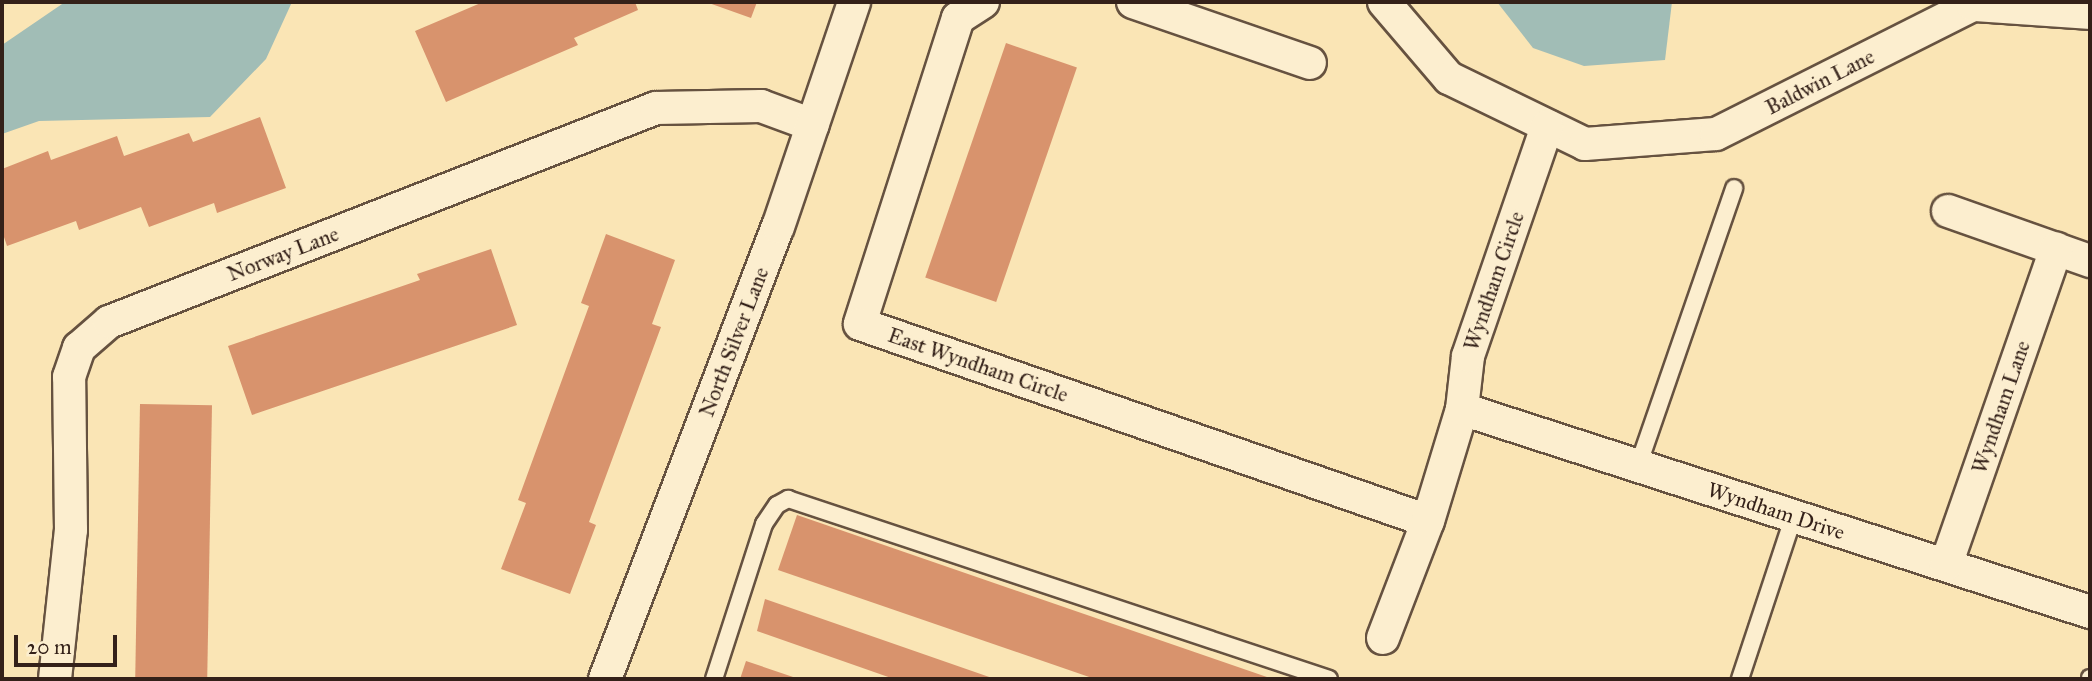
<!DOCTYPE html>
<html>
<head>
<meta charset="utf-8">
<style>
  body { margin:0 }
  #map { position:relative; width:2092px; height:681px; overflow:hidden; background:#fae5b5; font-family:"IM FELL Great Primer",serif }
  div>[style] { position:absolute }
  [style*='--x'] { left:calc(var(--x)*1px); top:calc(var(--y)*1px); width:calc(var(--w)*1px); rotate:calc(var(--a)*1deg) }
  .water>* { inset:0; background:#a1bdb6 }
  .building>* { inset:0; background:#d8936d; transform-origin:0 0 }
  .roads { filter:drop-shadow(2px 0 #665240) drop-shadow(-2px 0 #665240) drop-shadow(0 2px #665240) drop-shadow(0 -2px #665240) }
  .lane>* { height:16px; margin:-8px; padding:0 8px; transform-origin:8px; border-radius:8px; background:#fceecf }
  .street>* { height:32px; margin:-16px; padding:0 16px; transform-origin:16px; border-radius:16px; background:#fceecf }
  span { translate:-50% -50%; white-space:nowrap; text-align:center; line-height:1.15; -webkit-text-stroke:5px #fceecf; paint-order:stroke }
  .street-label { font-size:21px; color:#342119 }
  .frame { position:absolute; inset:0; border:4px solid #342119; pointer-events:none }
  .scale { position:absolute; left:14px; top:635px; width:103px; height:32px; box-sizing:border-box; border:4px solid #342119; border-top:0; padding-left:9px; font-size:21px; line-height:24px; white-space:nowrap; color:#342119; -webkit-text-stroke:5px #fceecf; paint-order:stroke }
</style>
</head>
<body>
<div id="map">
  <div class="water">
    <i style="clip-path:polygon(65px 2px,292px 2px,266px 59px,210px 117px,39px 121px,2px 134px,2px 45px)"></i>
    <i style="clip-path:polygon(1497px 2px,1672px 2px,1665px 60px,1584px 66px,1533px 48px)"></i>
  </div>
  <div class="building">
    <i style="clip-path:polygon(483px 2px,635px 2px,638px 10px,574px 38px,578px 45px,446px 102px,415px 31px)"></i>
    <i style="clip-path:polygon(706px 2px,757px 2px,751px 18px)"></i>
    <i style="left:1006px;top:43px;width:75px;height:248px;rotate:19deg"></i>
    <i style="clip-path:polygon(260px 117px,286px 188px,217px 213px,214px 203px,149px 227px,141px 207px,79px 230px,76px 221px,7px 246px,2px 231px,2px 169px,48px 151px,51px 160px,117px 136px,124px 156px,189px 133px,193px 142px)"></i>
    <i style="clip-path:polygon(606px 234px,675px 260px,652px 324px,661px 327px,589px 522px,596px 525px,570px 594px,501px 569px,526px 503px,518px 500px,589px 306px,581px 303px)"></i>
    <i style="clip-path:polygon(491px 249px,517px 325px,252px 415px,228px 346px,420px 280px,417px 274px)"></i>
    <i style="left:140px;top:404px;width:72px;height:275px;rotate:1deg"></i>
    <i style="clip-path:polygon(797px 515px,1273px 679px,1095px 679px,778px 570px)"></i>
    <i style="clip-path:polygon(765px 599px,995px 679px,894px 679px,757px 631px)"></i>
    <i style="clip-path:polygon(746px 661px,799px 679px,740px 679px)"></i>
  </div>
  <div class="roads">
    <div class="lane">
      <i style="--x:1638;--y:466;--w:294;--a:-70.9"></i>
      <i style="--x:714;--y:679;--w:163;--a:-72.1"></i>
      <i style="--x:764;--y:524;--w:23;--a:-56"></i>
      <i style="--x:777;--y:505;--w:13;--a:-29"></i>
      <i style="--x:788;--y:499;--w:570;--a:18.4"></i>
      <i style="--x:1740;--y:679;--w:172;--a:-71.7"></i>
      <i style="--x:2090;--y:679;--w:1;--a:-90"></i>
    </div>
    <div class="street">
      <i style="--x:983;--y:2;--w:30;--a:147"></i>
      <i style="--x:958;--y:18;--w:321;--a:107.8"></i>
      <i style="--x:860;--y:324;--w:601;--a:19.13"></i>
      <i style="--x:1133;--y:2;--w:187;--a:19"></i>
      <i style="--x:1384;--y:2;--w:100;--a:49.5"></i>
      <i style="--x:1449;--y:78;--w:151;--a:25.9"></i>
      <i style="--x:1585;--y:144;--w:131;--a:-4.4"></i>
      <i style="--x:1716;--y:134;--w:288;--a:-26.7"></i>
      <i style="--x:1973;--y:5;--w:117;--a:3.9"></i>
      <i style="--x:1948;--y:211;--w:151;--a:19.4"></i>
      <i style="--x:1462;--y:409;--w:660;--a:17.91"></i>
      <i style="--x:1946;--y:565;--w:335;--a:-70.8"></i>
      <i style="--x:1383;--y:638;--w:125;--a:-69"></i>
      <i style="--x:1428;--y:521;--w:117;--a:-73.1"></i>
      <i style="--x:1462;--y:409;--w:53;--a:-83.5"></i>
      <i style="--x:1468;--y:356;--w:243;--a:-71"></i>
      <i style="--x:55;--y:679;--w:150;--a:-83.9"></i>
      <i style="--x:71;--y:530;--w:153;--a:-90.7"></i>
      <i style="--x:69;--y:377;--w:31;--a:-71"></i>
      <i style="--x:79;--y:348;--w:40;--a:-41"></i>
      <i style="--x:109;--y:322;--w:587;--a:-21.37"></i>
      <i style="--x:656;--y:108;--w:105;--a:-1.1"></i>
      <i style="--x:761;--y:106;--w:55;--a:20.1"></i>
      <i style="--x:605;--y:679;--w:484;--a:-69.1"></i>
      <i style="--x:778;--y:227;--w:237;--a:-71.3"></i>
    </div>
  </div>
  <div class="street-label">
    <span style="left:1820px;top:82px;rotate:-27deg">Baldwin Lane</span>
    <span style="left:283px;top:254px;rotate:-21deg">Norway Lane</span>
    <span style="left:1494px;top:281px;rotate:-71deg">Wyndham Circle</span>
    <span style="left:734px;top:342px;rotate:-69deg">North Silver Lane</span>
    <span style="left:978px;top:365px;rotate:19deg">East Wyndham Circle</span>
    <span style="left:2001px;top:407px;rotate:-71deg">Wyndham Lane</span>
    <span style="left:1776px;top:511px;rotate:18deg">Wyndham Drive</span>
  </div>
  <div class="frame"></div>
  <div class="scale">20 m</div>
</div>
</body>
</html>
